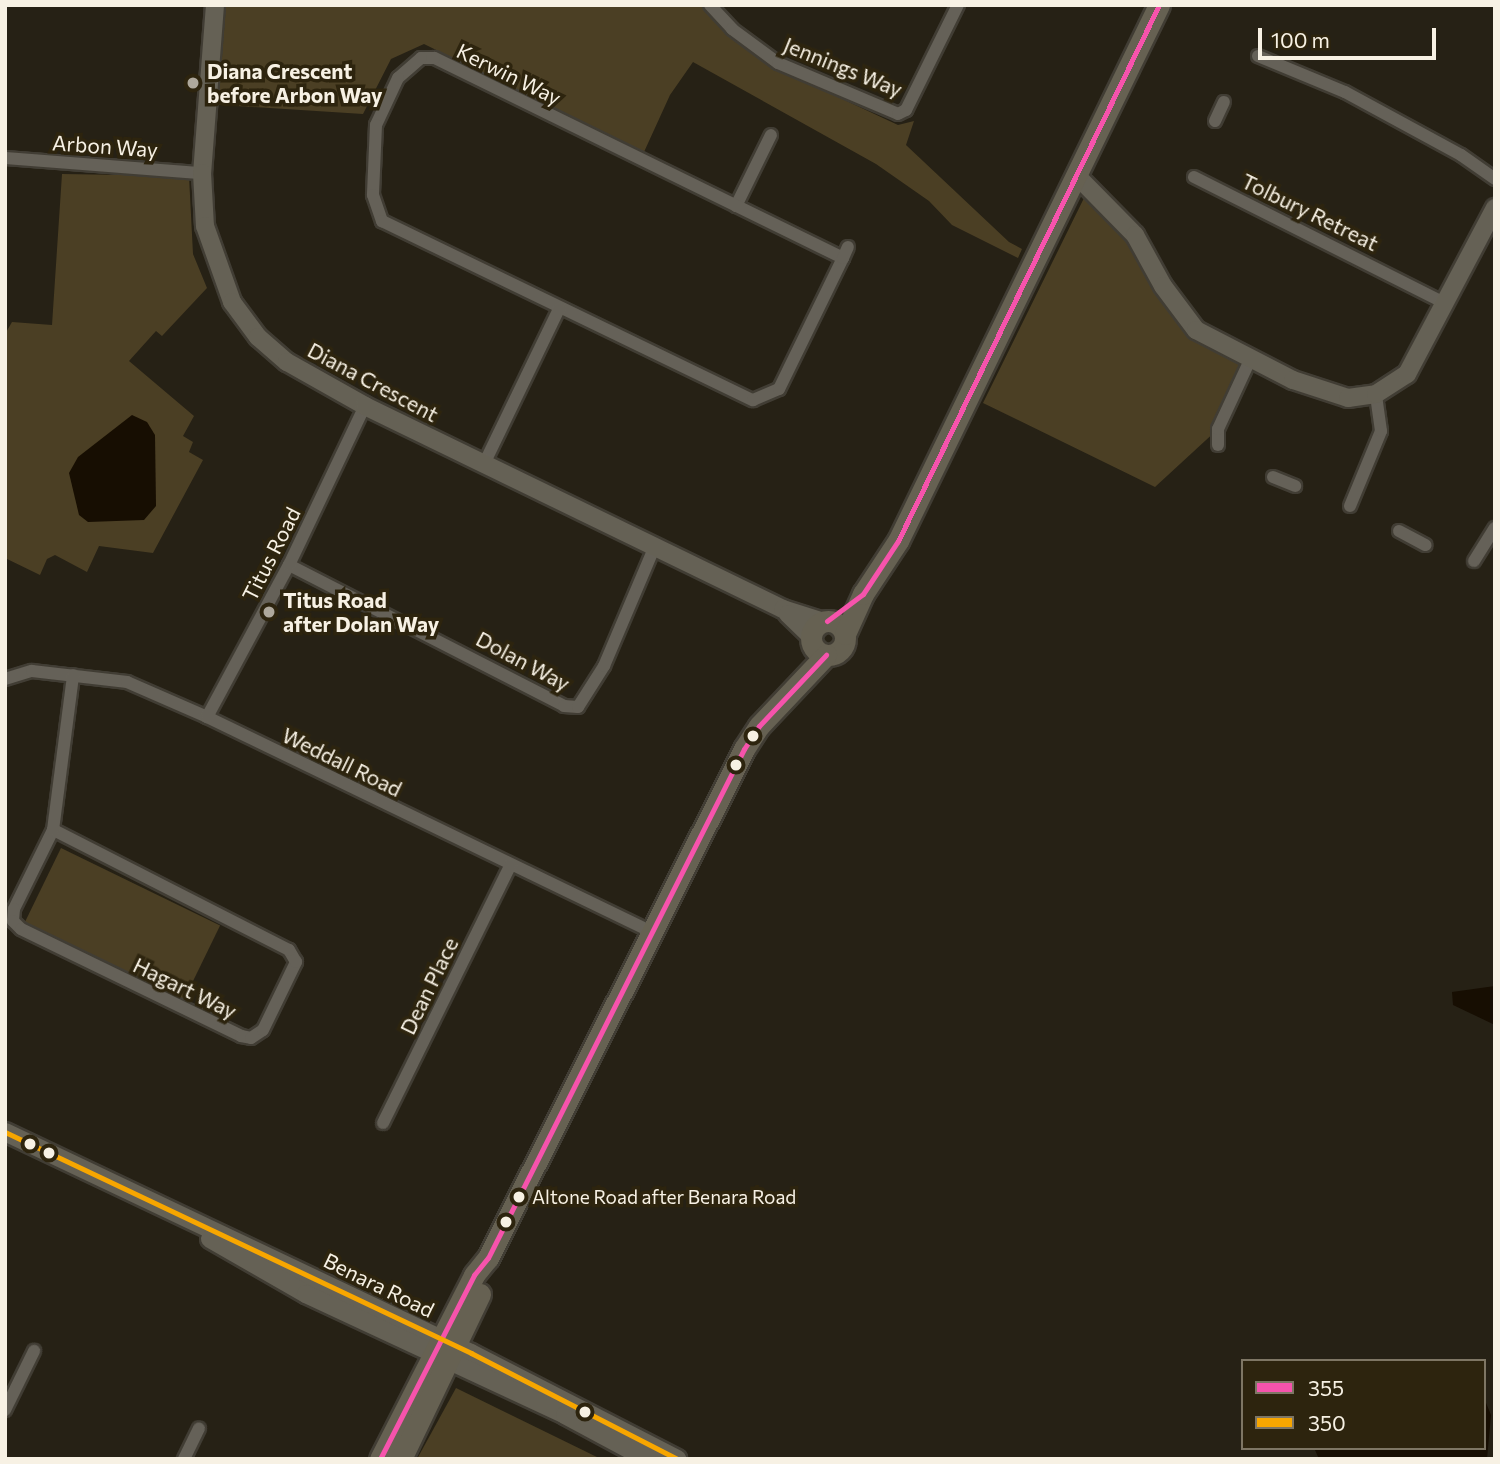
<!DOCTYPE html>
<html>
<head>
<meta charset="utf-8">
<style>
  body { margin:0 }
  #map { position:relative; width:1500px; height:1464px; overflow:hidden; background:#262115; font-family:Commissioner,sans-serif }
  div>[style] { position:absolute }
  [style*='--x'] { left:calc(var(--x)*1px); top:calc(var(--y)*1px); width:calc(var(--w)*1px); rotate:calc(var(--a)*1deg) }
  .green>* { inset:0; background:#4b3f24; transform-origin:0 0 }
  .water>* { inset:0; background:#170e02 }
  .roads { filter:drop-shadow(2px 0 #413d34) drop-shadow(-2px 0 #413d34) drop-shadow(0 2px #413d34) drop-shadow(0 -2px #413d34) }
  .street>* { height:12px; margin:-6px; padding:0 6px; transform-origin:6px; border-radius:6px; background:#656158 }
  .secondary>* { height:18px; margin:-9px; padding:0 9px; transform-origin:9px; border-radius:9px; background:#656155 }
  .primary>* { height:21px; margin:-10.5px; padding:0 10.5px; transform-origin:10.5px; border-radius:10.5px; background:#666152 }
  .primary>.ring { margin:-10.5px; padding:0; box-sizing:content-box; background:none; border:21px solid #666152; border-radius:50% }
  .bus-1>* { height:5px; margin:-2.5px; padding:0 2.5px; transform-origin:2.5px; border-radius:2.5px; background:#f653ac }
  .bus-2>* { height:5px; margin:-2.5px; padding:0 2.5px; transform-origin:2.5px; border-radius:2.5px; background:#f7a600 }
  .dots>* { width:19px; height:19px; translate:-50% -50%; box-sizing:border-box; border:4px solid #2d240e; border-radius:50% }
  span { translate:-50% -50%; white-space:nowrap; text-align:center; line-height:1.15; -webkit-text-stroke:7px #2d240e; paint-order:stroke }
  .bus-label { font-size:19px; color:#f7f1e4 }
  .left { translate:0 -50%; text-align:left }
  .street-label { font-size:21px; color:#f7f1e4 }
  .poi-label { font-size:21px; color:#f7f1e4; font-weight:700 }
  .frame { position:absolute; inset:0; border:7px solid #f7f1e4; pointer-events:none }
  .legend { position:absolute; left:1241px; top:1359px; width:245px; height:91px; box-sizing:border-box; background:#2d240e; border:2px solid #7e7664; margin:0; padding:9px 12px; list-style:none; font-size:21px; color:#f7f1e4 }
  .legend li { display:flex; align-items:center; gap:14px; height:35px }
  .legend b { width:35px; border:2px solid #7e7664 }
  .scale { position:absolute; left:1258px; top:28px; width:178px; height:32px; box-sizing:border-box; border:4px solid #f7f1e4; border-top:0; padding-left:9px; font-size:21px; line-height:24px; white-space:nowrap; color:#f7f1e4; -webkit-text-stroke:5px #2d240e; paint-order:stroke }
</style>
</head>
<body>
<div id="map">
  <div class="green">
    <i style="clip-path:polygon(211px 5px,701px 5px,763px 62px,898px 125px,914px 121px,906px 145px,1009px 242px,1022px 249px,1018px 258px,952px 225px,929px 201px,876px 164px,693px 62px,670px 95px,644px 152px,424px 44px,391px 59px,363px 114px,205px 104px)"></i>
    <i style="clip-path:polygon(62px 174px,189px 176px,193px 254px,207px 288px,162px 336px,156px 331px,129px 361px,194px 416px,183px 436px,193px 442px,189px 452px,203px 460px,153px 553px,99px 546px,87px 572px,55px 555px,47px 559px,40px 575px,5px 558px,5px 334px,12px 322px,52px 325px)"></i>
    <i style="clip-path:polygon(1084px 198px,1101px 203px,1177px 307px,1251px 358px,1218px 429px,1155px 487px,983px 403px)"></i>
    <i style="left:61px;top:848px;width:177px;height:85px;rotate:26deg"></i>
    <i style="clip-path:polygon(456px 1388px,601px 1459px,417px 1459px)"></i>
  </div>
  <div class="water">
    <i style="clip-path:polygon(132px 415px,147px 422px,155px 435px,156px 506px,144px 520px,88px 522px,79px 515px,69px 473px,78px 457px)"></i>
    <i style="clip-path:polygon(1495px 986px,1495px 1025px,1453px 1005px,1452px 992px)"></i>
    <i style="clip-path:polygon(1484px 1398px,1491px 1415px,1487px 1459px,1319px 1459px,1315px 1450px,1484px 1448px)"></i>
  </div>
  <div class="roads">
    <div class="street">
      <i style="--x:710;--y:5;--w:33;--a:47"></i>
      <i style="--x:732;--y:29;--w:57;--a:36.5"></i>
      <i style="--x:778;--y:63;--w:130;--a:23"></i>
      <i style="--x:898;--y:114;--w:9;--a:-27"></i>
      <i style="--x:906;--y:110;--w:117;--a:-63.7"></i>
      <i style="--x:1258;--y:56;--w:94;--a:22.5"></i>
      <i style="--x:1345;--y:92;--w:132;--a:28.5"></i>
      <i style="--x:1461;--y:155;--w:42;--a:35.2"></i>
      <i style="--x:1215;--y:121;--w:21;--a:-65"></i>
      <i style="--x:5;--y:158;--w:198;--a:4.4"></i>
      <i style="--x:1194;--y:177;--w:281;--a:26.7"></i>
      <i style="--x:736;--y:206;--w:79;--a:-63.8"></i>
      <i style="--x:843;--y:258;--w:455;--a:-153.9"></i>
      <i style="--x:434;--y:58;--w:13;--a:180"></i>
      <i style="--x:421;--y:58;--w:30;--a:139"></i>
      <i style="--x:398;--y:78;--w:52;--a:115.1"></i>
      <i style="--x:376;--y:125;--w:70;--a:92.5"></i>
      <i style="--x:373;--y:195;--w:28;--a:71"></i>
      <i style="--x:382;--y:221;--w:412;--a:25.8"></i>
      <i style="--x:753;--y:400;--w:28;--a:-23"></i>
      <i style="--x:779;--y:389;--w:146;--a:-64"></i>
      <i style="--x:843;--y:258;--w:12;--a:-66"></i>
      <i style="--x:1218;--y:445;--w:16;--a:-90"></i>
      <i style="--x:1218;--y:429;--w:78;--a:-65.1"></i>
      <i style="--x:484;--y:464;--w:172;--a:-64.2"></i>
      <i style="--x:1273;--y:477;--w:24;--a:22"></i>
      <i style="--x:1350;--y:506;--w:81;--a:-67.5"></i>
      <i style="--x:1381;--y:431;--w:37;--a:-98"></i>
      <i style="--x:1399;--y:531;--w:30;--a:28"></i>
      <i style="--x:1474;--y:561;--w:39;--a:-58"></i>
      <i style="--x:289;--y:565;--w:309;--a:27.1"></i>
      <i style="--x:564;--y:706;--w:14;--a:4"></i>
      <i style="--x:578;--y:707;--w:49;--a:-57.6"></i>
      <i style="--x:604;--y:666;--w:130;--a:-67"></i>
      <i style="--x:5;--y:679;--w:28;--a:-17"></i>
      <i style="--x:32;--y:671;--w:96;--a:6.6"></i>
      <i style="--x:127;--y:682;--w:87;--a:23.6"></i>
      <i style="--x:207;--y:717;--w:493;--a:25.8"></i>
      <i style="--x:207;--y:717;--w:173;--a:-61.7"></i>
      <i style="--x:289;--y:565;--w:176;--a:-64.5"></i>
      <i style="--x:53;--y:830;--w:88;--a:116.3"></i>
      <i style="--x:14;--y:909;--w:12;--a:95"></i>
      <i style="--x:13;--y:921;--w:11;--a:45"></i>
      <i style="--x:21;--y:929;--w:245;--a:25.9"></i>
      <i style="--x:241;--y:1036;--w:10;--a:11"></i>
      <i style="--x:251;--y:1038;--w:14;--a:-34"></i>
      <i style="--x:263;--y:1030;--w:76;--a:-64.1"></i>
      <i style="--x:296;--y:962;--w:14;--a:-120"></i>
      <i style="--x:289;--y:950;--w:265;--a:-153"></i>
      <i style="--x:53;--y:830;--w:156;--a:-82.6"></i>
      <i style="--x:383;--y:1123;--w:287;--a:-63.7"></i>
      <i style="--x:5;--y:1410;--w:66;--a:-63.8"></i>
      <i style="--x:184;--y:1459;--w:34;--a:-64"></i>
    </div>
    <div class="secondary">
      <i style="--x:215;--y:5;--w:169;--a:94.4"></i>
      <i style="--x:202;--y:173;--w:53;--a:86.8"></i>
      <i style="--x:205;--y:226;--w:81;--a:70.4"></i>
      <i style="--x:232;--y:302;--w:44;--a:53.4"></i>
      <i style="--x:258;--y:337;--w:38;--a:41"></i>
      <i style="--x:287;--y:362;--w:90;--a:29.4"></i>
      <i style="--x:365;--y:406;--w:465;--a:25.9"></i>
      <i style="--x:783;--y:609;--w:43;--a:17.6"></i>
      <i style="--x:1077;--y:176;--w:83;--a:45.5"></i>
      <i style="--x:1135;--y:235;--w:58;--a:61.2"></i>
      <i style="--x:1163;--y:286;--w:55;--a:53.1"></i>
      <i style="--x:1196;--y:330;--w:109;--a:27.3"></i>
      <i style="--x:1293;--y:380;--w:58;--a:18.1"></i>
      <i style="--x:1348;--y:398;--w:28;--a:-8"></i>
      <i style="--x:1376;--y:394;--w:37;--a:-33"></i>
      <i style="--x:1407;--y:374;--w:188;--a:-62.1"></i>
      <i style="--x:788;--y:614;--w:32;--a:44"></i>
      <i style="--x:5;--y:1132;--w:516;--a:25.37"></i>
      <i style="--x:471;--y:1353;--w:232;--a:27.2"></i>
      <i style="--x:210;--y:1239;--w:111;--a:29.8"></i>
      <i style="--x:306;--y:1294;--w:286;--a:25"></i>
      <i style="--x:565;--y:1415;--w:93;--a:28.2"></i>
    </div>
    <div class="primary">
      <i class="ring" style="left:811px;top:621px;width:13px;height:13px"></i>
      <i style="--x:845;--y:634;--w:44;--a:-65.8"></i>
      <i style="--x:863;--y:594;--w:64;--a:-56.6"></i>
      <i style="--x:898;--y:541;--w:596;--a:-64.04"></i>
      <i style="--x:380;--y:1459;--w:207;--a:-62.9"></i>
      <i style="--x:474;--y:1275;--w:22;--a:-51"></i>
      <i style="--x:488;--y:1258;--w:570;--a:-63.3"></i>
      <i style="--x:744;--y:749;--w:27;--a:-57"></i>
      <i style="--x:759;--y:726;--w:98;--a:-46.7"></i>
      <i style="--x:401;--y:1459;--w:183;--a:-64.4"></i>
    </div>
  </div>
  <div class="bus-1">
    <i style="--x:827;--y:621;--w:45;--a:-36.9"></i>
    <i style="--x:863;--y:594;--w:64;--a:-56.6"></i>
    <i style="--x:898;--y:541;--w:596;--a:-64.04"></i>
    <i style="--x:380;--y:1459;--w:207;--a:-62.9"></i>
    <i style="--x:474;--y:1275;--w:22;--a:-51"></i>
    <i style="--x:488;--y:1258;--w:570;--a:-63.3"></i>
    <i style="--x:744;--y:749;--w:27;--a:-57"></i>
    <i style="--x:759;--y:726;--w:98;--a:-46.7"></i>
  </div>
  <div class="bus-2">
    <i style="--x:5;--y:1132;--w:516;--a:25.37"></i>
    <i style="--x:471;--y:1353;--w:232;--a:27.2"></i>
  </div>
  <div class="dots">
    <i style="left:193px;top:83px;background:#aea89c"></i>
    <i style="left:269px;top:612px;background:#aea89c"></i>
    <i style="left:753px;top:736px;background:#f7f1e4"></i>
    <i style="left:736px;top:765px;background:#f7f1e4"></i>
    <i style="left:30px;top:1144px;background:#f7f1e4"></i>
    <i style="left:49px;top:1153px;background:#f7f1e4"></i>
    <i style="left:519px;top:1197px;background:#f7f1e4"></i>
    <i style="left:506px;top:1222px;background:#f7f1e4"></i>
    <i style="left:585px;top:1412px;background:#f7f1e4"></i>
  </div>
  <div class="bus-label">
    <span class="left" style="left:532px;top:1197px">Altone Road after Benara Road</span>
  </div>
  <div class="street-label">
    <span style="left:843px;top:67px;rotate:22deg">Jennings Way</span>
    <span style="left:509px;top:74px;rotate:26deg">Kerwin Way</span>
    <span style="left:105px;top:146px;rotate:4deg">Arbon Way</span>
    <span style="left:1310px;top:212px;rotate:26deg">Tolbury Retreat</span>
    <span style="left:373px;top:382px;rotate:28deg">Diana Crescent</span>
    <span style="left:271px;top:554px;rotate:-63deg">Titus Road</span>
    <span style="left:523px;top:661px;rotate:28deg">Dolan Way</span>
    <span style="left:342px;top:762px;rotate:26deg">Weddall Road</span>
    <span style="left:429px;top:986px;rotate:-64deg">Dean Place</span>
    <span style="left:185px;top:988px;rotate:26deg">Hagart Way</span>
    <span style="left:379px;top:1285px;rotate:26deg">Benara Road</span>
  </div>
  <div class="poi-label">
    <span class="left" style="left:207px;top:83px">Diana Crescent<br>before Arbon Way</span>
    <span class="left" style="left:283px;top:612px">Titus Road<br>after Dolan Way</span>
  </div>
  <div class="frame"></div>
  <ul class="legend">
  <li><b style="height:9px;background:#f653ac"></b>355</li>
  <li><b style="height:9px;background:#f7a600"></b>350</li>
  </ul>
  <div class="scale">100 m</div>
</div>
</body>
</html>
